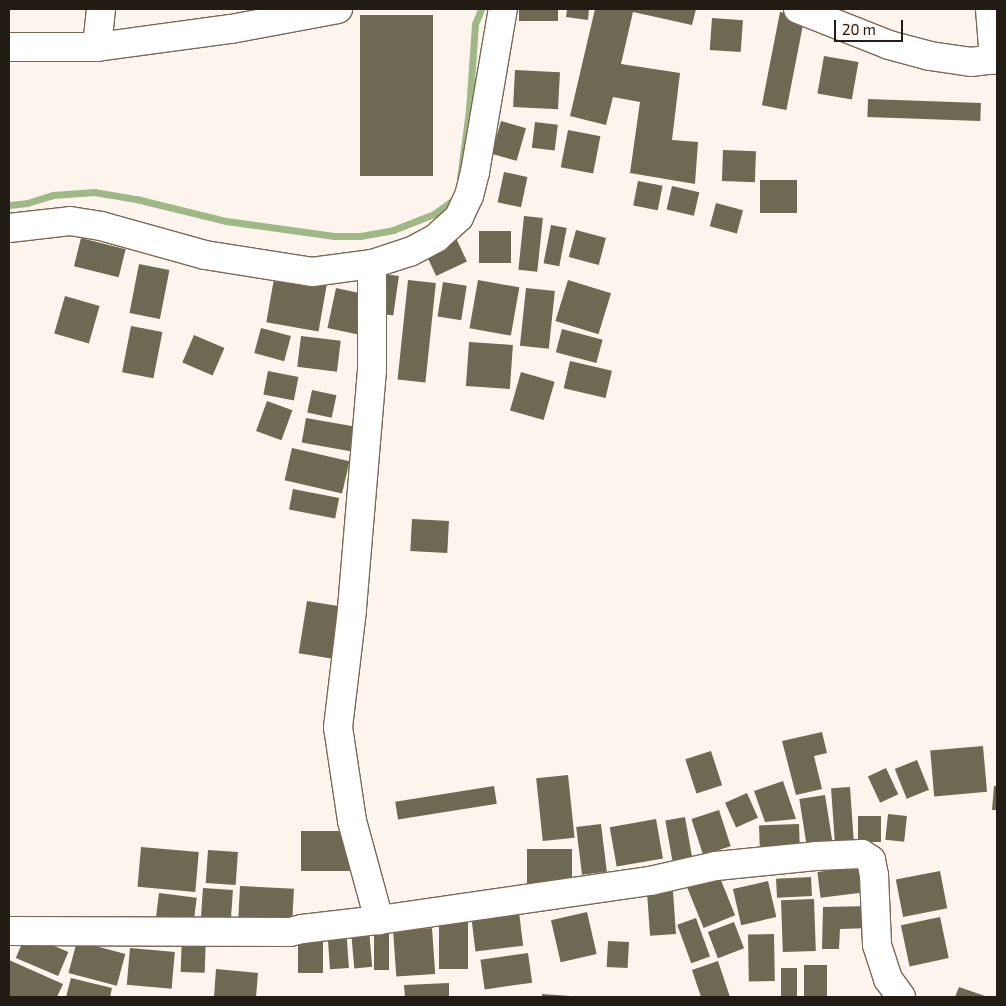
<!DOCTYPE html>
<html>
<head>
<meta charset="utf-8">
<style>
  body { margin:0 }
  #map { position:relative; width:1006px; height:1006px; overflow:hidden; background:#fdf5ed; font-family:"Exo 2",sans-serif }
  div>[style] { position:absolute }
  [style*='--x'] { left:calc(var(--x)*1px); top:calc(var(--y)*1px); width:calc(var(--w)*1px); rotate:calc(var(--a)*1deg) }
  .stream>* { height:7px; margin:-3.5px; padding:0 3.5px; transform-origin:3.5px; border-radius:3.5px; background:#a0b888 }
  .building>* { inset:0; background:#6d6952; transform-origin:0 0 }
  .roads { filter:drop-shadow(1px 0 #796856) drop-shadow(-1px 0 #796856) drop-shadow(0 1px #796856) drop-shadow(0 -1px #796856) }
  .minor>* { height:28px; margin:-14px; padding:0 14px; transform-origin:14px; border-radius:14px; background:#fff }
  span { translate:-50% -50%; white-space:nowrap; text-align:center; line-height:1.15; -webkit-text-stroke:4px #fdf5ed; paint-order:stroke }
  .frame { position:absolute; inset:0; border:10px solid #221c14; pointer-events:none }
  .scale { position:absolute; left:834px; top:20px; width:69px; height:22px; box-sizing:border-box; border:2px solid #221c14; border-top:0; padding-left:6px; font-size:15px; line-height:18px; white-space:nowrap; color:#221c14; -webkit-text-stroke:4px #fdf5ed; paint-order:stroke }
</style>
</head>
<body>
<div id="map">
  <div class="stream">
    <i style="--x:460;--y:179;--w:70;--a:-82.6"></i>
    <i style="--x:469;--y:110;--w:86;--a:-86"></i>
    <i style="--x:475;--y:24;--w:16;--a:-68"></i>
    <i style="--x:9;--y:205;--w:18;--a:-6"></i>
    <i style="--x:27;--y:203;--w:27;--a:-17"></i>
    <i style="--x:53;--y:195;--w:41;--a:-4.2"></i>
    <i style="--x:94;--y:192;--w:43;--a:9.5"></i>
    <i style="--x:136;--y:199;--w:93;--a:13.7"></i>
    <i style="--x:226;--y:221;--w:109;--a:7.9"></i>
    <i style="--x:334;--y:236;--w:26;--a:0"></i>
    <i style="--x:360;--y:236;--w:34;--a:-10"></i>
    <i style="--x:393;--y:230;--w:44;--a:-21.3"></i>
    <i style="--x:434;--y:214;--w:29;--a:-36"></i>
  </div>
  <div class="building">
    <i style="left:519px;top:9px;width:39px;height:12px"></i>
    <i style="clip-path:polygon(567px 9px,589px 9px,588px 20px,566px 17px)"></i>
    <i style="clip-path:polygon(595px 9px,696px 9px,692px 25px,633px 12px,621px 64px,680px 73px,672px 140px,698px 142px,695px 184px,630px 173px,640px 102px,613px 97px,606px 125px,570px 116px)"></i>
    <i style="left:780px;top:12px;width:25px;height:95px;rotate:11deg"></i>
    <i style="left:433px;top:15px;width:161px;height:73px;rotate:90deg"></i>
    <i style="left:712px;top:18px;width:31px;height:32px;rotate:4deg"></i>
    <i style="left:824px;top:56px;width:35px;height:38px;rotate:10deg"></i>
    <i style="left:515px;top:70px;width:45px;height:37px;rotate:3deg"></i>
    <i style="left:868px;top:99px;width:113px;height:18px;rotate:2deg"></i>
    <i style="left:501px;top:121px;width:26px;height:34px;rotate:16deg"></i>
    <i style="left:535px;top:122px;width:23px;height:26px;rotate:7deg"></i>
    <i style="left:568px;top:130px;width:33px;height:38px;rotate:11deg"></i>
    <i style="left:723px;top:150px;width:33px;height:31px;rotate:2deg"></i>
    <i style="left:504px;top:172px;width:24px;height:31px;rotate:12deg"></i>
    <i style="left:760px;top:180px;width:37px;height:33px"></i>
    <i style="left:638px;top:181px;width:25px;height:25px;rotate:11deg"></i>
    <i style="left:672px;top:186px;width:28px;height:24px;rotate:13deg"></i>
    <i style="left:716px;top:203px;width:28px;height:24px;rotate:15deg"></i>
    <i style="left:524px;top:216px;width:19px;height:54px;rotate:6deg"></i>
    <i style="left:551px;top:225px;width:16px;height:39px;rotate:11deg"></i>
    <i style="left:576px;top:230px;width:31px;height:28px;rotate:15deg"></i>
    <i style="left:479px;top:231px;width:32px;height:32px"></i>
    <i style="left:81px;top:238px;width:46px;height:29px;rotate:14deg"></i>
    <i style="left:456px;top:238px;width:26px;height:34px;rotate:65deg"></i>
    <i style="left:139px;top:264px;width:31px;height:50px;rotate:11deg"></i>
    <i style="left:275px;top:273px;width:53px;height:50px;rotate:10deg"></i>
    <i style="left:385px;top:274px;width:14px;height:40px;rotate:8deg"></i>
    <i style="left:408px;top:280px;width:28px;height:100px;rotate:6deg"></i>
    <i style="left:478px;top:280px;width:42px;height:49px;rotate:10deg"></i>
    <i style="left:568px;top:280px;width:45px;height:43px;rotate:17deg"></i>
    <i style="left:443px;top:282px;width:24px;height:35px;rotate:9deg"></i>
    <i style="left:336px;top:288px;width:30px;height:41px;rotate:12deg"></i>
    <i style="left:526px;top:288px;width:29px;height:58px;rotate:6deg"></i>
    <i style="left:65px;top:296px;width:36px;height:39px;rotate:16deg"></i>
    <i style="left:131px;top:326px;width:32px;height:47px;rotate:11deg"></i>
    <i style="left:261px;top:328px;width:31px;height:26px;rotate:15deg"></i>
    <i style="left:562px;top:329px;width:42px;height:24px;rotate:15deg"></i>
    <i style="left:194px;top:335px;width:33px;height:30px;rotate:23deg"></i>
    <i style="left:301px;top:336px;width:40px;height:31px;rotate:7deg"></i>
    <i style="left:469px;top:342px;width:44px;height:44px;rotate:4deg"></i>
    <i style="left:570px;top:361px;width:43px;height:28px;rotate:13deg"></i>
    <i style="left:268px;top:371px;width:31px;height:24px;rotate:11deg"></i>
    <i style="left:521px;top:372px;width:35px;height:40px;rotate:16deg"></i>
    <i style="left:312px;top:390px;width:25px;height:23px;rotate:12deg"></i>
    <i style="left:267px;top:401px;width:27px;height:32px;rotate:20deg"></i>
    <i style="left:306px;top:418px;width:55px;height:25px;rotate:10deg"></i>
    <i style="left:292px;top:448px;width:59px;height:33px;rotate:13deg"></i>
    <i style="left:293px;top:489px;width:47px;height:21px;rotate:11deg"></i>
    <i style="left:412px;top:519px;width:37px;height:32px;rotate:3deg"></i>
    <i style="left:307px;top:601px;width:33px;height:53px;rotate:9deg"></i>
    <i style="clip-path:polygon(822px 732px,827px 753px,814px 756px,822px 789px,796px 795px,782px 741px)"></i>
    <i style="left:983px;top:746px;width:46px;height:53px;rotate:85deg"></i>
    <i style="left:711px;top:751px;width:36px;height:27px;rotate:72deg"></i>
    <i style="left:917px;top:760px;width:32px;height:24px;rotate:68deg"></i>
    <i style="left:886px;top:768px;width:29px;height:20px;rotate:65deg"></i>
    <i style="left:568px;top:775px;width:63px;height:32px;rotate:84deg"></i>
    <i style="clip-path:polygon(783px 781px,796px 819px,765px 822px,754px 791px)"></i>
    <i style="left:494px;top:786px;width:18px;height:100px;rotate:81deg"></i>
    <i style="clip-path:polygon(994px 786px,997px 786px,997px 810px,992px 810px)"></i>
    <i style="left:850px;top:787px;width:54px;height:19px;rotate:86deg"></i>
    <i style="left:747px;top:793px;width:27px;height:24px;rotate:66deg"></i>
    <i style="left:825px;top:795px;width:53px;height:26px;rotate:81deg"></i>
    <i style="left:719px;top:810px;width:38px;height:29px;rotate:72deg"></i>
    <i style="left:888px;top:814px;width:19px;height:26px;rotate:6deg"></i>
    <i style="left:881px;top:816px;width:26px;height:23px;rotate:90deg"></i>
    <i style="left:685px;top:817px;width:45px;height:20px;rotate:80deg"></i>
    <i style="left:656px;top:819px;width:40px;height:47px;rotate:80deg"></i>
    <i style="left:601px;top:824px;width:48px;height:25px;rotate:83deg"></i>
    <i style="left:799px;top:824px;width:31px;height:40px;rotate:88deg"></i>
    <i style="left:350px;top:831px;width:40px;height:49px;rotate:90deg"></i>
    <i style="left:141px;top:847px;width:58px;height:40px;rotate:5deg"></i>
    <i style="left:527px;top:849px;width:45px;height:34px"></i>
    <i style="left:208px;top:850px;width:30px;height:33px;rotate:4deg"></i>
    <i style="left:866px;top:866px;width:26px;height:49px;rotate:83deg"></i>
    <i style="left:716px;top:868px;width:51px;height:34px;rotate:68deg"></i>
    <i style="left:940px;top:871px;width:38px;height:45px;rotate:79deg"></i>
    <i style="left:811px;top:877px;width:19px;height:35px;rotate:87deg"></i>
    <i style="left:768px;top:881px;width:37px;height:36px;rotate:77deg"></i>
    <i style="left:240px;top:886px;width:54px;height:40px;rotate:3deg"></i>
    <i style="left:203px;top:888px;width:30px;height:36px;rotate:4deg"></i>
    <i style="left:673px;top:891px;width:43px;height:26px;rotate:86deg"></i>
    <i style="left:159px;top:893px;width:38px;height:30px;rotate:7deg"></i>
    <i style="left:814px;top:899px;width:52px;height:33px;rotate:88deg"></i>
    <i style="clip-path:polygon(871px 906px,871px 928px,840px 929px,839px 949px,822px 949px,823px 907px)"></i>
    <i style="left:519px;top:912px;width:34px;height:48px;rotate:83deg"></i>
    <i style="left:587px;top:912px;width:43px;height:37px;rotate:77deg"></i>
    <i style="left:940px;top:917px;width:42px;height:40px;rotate:78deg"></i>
    <i style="left:696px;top:918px;width:41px;height:20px;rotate:70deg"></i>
    <i style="left:439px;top:920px;width:29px;height:49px"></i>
    <i style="left:734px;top:922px;width:28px;height:28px;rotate:69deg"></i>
    <i style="left:346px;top:926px;width:42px;height:19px;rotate:86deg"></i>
    <i style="left:432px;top:928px;width:46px;height:39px;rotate:86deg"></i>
    <i style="left:369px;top:930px;width:37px;height:18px;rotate:85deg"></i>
    <i style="left:298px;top:931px;width:25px;height:42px"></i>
    <i style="left:26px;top:934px;width:46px;height:26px;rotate:23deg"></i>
    <i style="left:182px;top:934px;width:24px;height:38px;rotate:2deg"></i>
    <i style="left:374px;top:934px;width:15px;height:36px"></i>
    <i style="left:774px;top:934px;width:47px;height:26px;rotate:89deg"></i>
    <i style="left:77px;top:941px;width:50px;height:33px;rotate:15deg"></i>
    <i style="left:608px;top:941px;width:21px;height:26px;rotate:3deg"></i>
    <i style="left:130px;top:948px;width:45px;height:37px;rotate:5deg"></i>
    <i style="left:528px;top:953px;width:30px;height:48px;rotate:82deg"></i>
    <i style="clip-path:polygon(9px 960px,63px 984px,57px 997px,9px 997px)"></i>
    <i style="clip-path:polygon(718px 961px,730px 997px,701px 997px,692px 970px)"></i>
    <i style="left:827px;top:965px;width:32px;height:23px;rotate:90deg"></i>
    <i style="left:781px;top:968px;width:16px;height:29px"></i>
    <i style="clip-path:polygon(216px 969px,258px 973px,256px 997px,214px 997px)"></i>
    <i style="clip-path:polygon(71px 978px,112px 988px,110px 997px,66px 997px)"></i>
    <i style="clip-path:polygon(449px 983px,449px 997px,405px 997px,404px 985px)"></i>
    <i style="clip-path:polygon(959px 987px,988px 997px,955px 997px)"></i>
    <i style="clip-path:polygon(542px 994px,570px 996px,570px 997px,542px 997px)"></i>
  </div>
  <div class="roads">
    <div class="minor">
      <i style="--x:798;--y:9;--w:98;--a:21.6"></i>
      <i style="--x:889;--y:45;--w:42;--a:15"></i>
      <i style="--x:930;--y:56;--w:41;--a:8.3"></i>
      <i style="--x:971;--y:62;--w:26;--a:-7"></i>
      <i style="--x:990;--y:9;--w:51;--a:85.5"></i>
      <i style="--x:9;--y:47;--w:88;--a:0"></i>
      <i style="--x:97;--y:47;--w:135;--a:-7.7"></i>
      <i style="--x:231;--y:29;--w:109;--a:-10.6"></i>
      <i style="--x:97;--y:47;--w:38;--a:-84"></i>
      <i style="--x:9;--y:228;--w:61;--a:-6.5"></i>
      <i style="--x:70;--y:221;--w:31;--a:9"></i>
      <i style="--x:101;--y:226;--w:108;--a:15.6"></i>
      <i style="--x:205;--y:255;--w:108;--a:9"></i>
      <i style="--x:312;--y:272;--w:61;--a:-7.6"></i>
      <i style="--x:372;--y:264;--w:40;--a:-18"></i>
      <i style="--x:410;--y:252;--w:30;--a:-28"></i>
      <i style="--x:436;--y:238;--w:31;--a:-42"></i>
      <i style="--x:459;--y:217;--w:23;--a:-65"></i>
      <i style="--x:469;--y:196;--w:25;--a:-76"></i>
      <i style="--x:475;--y:172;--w:165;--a:-80.3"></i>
      <i style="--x:372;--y:264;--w:106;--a:90"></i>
      <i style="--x:372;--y:370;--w:241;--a:94.8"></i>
      <i style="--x:352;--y:610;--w:118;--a:96.8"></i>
      <i style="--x:338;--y:727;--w:95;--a:81.5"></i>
      <i style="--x:352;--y:821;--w:103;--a:74.7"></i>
      <i style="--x:379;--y:920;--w:274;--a:-8.2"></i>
      <i style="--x:650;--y:881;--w:68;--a:-12.8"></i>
      <i style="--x:716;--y:866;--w:100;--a:-5.7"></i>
      <i style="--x:816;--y:856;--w:46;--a:-2.5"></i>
      <i style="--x:862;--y:854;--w:11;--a:34"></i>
      <i style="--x:871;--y:860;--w:15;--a:79"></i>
      <i style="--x:874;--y:875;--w:70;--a:87.5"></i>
      <i style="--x:877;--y:945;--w:36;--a:72"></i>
      <i style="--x:888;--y:979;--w:22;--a:54"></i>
      <i style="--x:9;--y:931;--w:281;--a:0.2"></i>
      <i style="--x:290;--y:932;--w:12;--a:-14"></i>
      <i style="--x:302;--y:929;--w:78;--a:-6.7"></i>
    </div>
  </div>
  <div class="frame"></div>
  <div class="scale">20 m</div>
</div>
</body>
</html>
